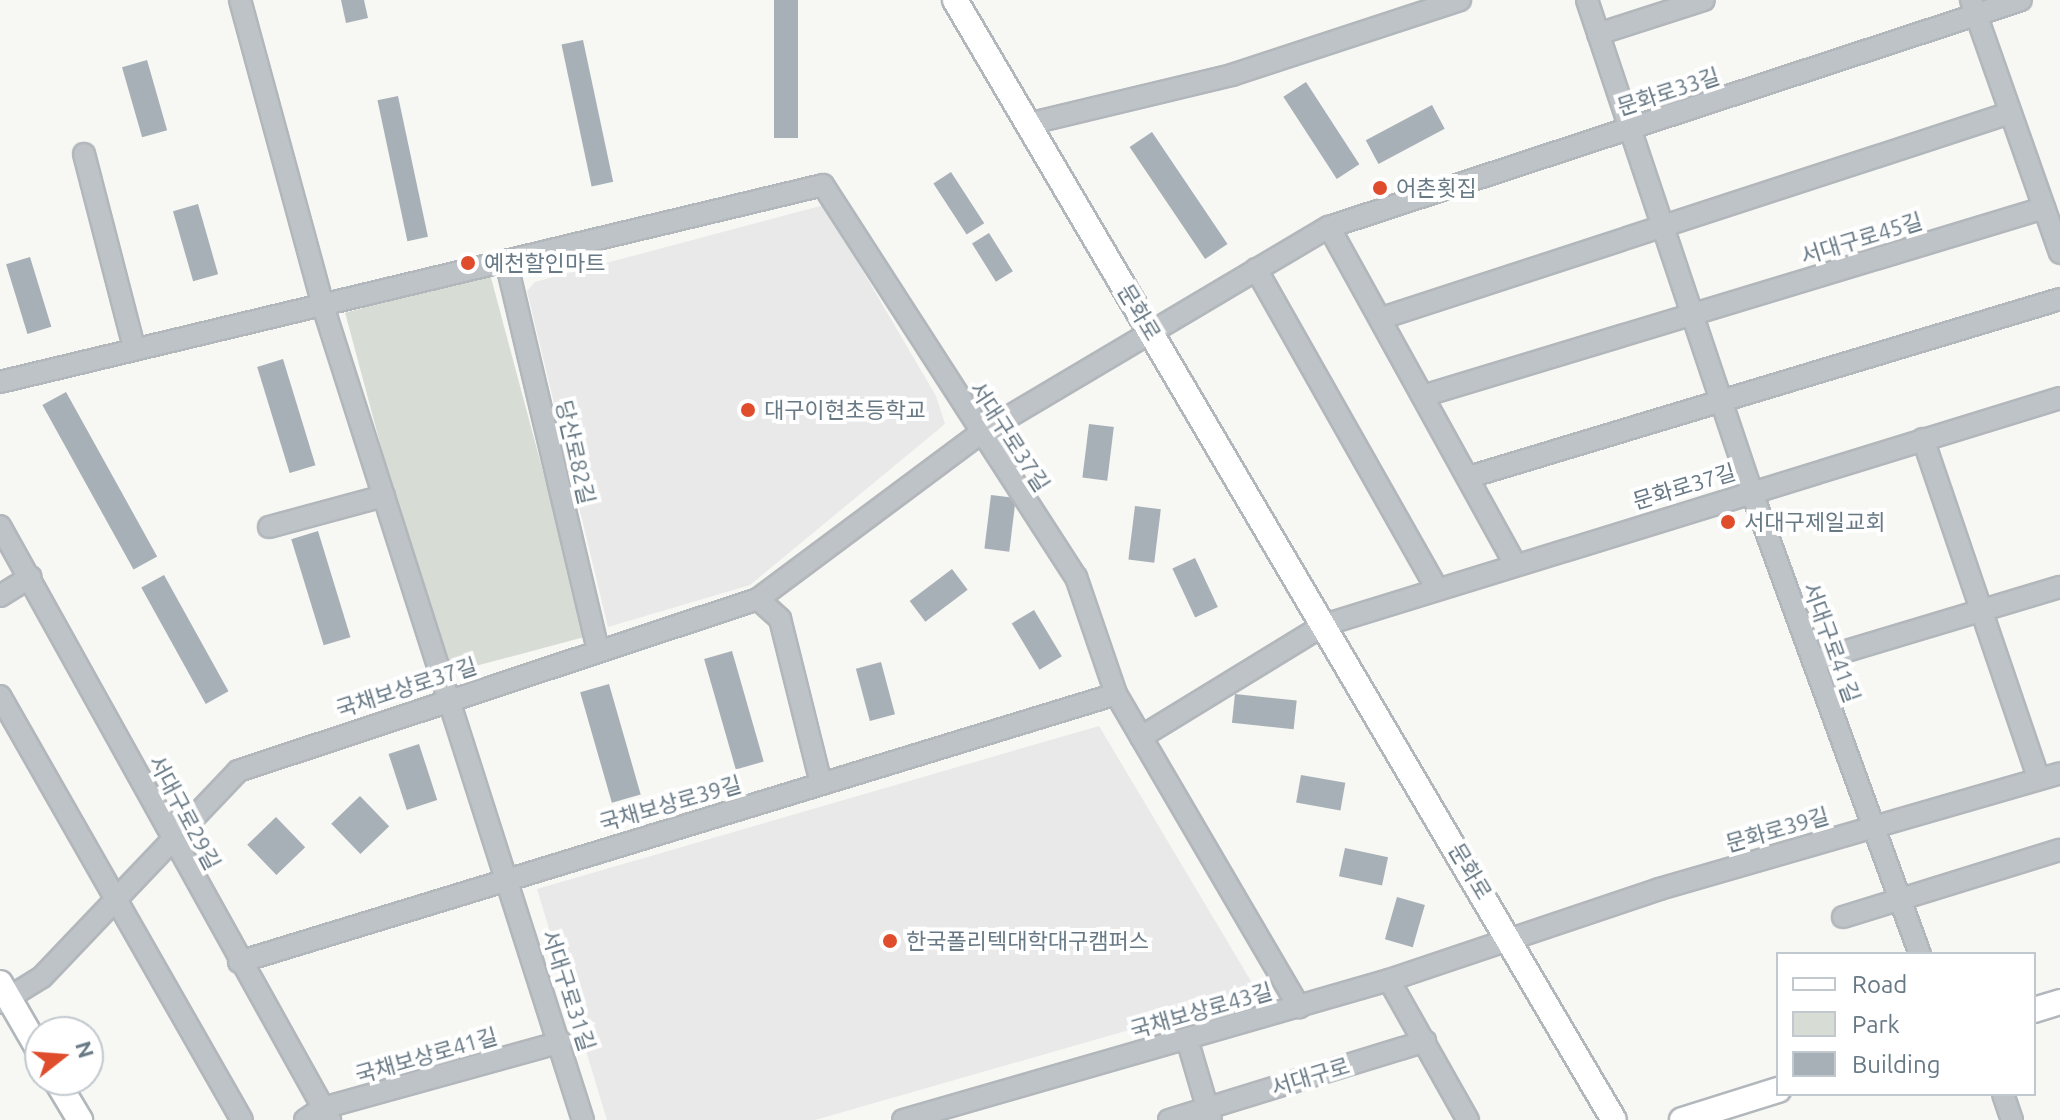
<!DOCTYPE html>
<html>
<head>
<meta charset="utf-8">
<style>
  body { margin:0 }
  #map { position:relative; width:2060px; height:1120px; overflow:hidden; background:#f7f7f4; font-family:Ubuntu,"Noto Sans KR",sans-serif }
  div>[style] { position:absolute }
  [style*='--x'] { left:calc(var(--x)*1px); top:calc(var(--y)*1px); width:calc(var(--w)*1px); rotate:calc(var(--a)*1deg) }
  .built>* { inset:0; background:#e8e9e8 }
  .green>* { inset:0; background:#d7dcd4; transform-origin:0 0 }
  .building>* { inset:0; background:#a7b0b6; transform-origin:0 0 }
  .roads { filter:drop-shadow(2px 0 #b2b7bb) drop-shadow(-2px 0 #b2b7bb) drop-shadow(0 2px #b2b7bb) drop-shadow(0 -2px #b2b7bb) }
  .minor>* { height:20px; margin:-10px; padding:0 10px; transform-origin:10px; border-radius:10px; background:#bec3c7 }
  .major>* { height:24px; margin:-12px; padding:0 12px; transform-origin:12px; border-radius:12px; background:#fff }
  .dots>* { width:22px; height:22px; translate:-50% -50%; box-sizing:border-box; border:4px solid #fff; border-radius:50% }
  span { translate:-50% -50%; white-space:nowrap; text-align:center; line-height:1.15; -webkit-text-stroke:8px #fff; paint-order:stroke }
  .street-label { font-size:22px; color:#677985 }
  .poi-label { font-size:22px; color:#677985 }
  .left { translate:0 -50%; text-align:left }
  .legend { position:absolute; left:1776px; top:952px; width:260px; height:144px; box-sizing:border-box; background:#fff; border:2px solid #c2c9ce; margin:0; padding:10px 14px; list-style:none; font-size:24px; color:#677985 }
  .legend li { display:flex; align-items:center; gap:16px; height:40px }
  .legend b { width:40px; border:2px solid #c2c9ce }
  .north { position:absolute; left:24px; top:1016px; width:80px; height:80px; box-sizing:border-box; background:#fff; border:2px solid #c2c9ce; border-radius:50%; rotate:73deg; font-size:22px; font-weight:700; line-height:32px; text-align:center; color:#677985 }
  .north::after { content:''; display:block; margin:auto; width:28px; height:36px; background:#df4d2d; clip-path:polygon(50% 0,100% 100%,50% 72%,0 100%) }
</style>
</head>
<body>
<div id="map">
  <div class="built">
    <i style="clip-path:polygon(824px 205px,936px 396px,945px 424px,750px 585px,608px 627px,527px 291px,535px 282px)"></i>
    <i style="clip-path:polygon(1099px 726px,1258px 993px,815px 1120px,607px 1120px,537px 889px)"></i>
  </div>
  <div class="green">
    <i style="left:490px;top:274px;width:375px;height:150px;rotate:75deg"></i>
  </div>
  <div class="building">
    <i style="clip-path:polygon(341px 0,364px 0,368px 18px,346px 23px)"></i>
    <i style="left:774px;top:0;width:24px;height:138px"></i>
    <i style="left:583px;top:40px;width:145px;height:22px;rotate:78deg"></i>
    <i style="left:147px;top:60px;width:73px;height:26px;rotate:74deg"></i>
    <i style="left:1306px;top:82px;width:98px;height:27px;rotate:57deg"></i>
    <i style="left:398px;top:96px;width:144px;height:21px;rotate:78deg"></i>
    <i style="left:1432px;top:105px;width:27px;height:75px;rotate:62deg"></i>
    <i style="left:1152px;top:132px;width:135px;height:27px;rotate:56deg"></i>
    <i style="left:951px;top:172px;width:61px;height:21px;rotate:57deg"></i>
    <i style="left:198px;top:204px;width:73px;height:26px;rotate:74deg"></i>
    <i style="left:989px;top:233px;width:45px;height:20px;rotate:58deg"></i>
    <i style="left:30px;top:257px;width:73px;height:25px;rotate:73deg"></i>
    <i style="left:283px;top:359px;width:111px;height:27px;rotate:73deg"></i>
    <i style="left:66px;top:392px;width:188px;height:27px;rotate:61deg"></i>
    <i style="left:1089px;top:424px;width:25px;height:54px;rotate:7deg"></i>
    <i style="left:991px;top:495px;width:25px;height:54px;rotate:7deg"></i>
    <i style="left:1135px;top:506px;width:26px;height:54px;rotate:7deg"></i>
    <i style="left:318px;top:531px;width:111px;height:28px;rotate:73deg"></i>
    <i style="left:1195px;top:558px;width:54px;height:25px;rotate:65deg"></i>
    <i style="left:952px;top:569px;width:26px;height:53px;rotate:53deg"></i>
    <i style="left:164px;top:575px;width:133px;height:26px;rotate:61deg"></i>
    <i style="left:1034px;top:610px;width:54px;height:26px;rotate:59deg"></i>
    <i style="left:732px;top:651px;width:115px;height:29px;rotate:74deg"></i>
    <i style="left:881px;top:662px;width:54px;height:26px;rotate:75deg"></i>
    <i style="left:609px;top:684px;width:115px;height:30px;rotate:74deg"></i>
    <i style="left:1235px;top:694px;width:62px;height:29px;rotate:6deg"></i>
    <i style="left:419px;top:744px;width:59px;height:32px;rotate:72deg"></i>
    <i style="left:1301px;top:775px;width:45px;height:28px;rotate:10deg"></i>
    <i style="left:360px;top:796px;width:42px;height:40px;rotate:46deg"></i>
    <i style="left:276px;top:817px;width:42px;height:40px;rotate:46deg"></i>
    <i style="left:1345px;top:848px;width:44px;height:29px;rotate:12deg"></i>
    <i style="left:1397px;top:897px;width:29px;height:44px;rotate:16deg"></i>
  </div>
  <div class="roads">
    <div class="minor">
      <i style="--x:240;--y:0;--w:317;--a:74.8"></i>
      <i style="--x:323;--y:306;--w:855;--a:72.29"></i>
      <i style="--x:1587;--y:0;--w:517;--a:71.49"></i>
      <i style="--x:1751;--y:490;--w:494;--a:70"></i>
      <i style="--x:1971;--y:0;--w:268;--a:70.6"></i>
      <i style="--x:1598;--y:34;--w:111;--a:-17.8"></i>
      <i style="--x:1028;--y:124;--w:210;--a:-13.5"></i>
      <i style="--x:1232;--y:75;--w:240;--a:-18.2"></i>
      <i style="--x:84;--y:154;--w:200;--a:75.5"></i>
      <i style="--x:1329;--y:227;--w:385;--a:61.1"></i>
      <i style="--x:507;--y:265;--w:396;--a:76.7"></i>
      <i style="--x:1256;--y:269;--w:368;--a:60.5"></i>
      <i style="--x:1382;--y:318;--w:661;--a:-18.08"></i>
      <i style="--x:0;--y:382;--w:846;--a:-13.46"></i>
      <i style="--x:823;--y:185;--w:467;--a:57.2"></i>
      <i style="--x:1076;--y:577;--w:124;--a:71.1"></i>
      <i style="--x:1116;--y:694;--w:363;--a:59.7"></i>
      <i style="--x:1426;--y:395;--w:646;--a:-16.84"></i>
      <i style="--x:1923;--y:439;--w:359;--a:71.2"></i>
      <i style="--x:1469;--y:477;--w:617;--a:-16.76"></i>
      <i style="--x:0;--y:526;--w:680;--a:60.95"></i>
      <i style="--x:269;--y:527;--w:119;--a:-15.1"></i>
      <i style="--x:0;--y:596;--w:36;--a:-32"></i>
      <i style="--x:758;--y:599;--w:30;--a:42"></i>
      <i style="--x:780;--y:619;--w:170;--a:76"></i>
      <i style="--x:1813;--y:661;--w:258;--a:-16.7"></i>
      <i style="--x:0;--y:696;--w:488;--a:60.3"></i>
      <i style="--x:1141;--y:737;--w:215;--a:-31.5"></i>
      <i style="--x:1324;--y:625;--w:770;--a:-17.14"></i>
      <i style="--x:1843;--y:917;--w:227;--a:-17.2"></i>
      <i style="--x:239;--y:962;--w:917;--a:-16.99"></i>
      <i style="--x:1389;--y:980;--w:161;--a:60.6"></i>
      <i style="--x:0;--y:1003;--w:49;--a:-31.8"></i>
      <i style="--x:42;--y:977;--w:284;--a:-46.4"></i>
      <i style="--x:238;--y:771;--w:548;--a:-18.3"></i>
      <i style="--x:758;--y:599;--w:274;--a:-36.7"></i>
      <i style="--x:978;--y:435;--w:408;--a:-30.7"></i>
      <i style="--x:1329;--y:227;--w:728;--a:-18.16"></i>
      <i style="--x:1187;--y:1039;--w:84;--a:73.5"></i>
      <i style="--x:2003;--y:1094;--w:28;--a:71"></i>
      <i style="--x:305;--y:1120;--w:22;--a:-34"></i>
      <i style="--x:323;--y:1108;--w:247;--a:-15.5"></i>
      <i style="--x:903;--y:1120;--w:506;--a:-16.07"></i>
      <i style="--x:1389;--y:980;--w:285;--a:-18.6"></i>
      <i style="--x:1659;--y:889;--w:417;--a:-16.1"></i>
      <i style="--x:1169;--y:1120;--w:268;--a:-17.1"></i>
    </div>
    <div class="major">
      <i style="--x:955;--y:0;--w:1299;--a:59.53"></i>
      <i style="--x:0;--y:983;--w:80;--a:59.9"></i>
      <i style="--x:2034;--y:1010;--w:27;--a:-17"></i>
      <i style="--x:56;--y:1080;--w:47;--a:59"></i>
      <i style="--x:1682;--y:1120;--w:101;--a:-17.4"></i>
    </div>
  </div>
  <div class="dots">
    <i style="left:1380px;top:188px;background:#df4d2d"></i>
    <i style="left:468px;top:263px;background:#df4d2d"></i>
    <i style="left:748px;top:410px;background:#df4d2d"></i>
    <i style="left:1728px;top:522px;background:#df4d2d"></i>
    <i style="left:890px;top:941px;background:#df4d2d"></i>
  </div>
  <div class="street-label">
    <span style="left:1668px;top:91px;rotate:-18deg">문화로33길</span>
    <span style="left:1861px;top:238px;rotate:-17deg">서대구로45길</span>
    <span style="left:1140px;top:312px;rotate:59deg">문화로</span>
    <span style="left:1010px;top:436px;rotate:57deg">서대구로37길</span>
    <span style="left:576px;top:452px;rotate:77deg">당산로82길</span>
    <span style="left:1684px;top:486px;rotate:-17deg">문화로37길</span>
    <span style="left:1832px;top:642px;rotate:70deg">서대구로41길</span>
    <span style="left:406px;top:687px;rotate:-18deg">국채보상로37길</span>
    <span style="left:670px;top:803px;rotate:-16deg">국채보상로39길</span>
    <span style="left:185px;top:812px;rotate:62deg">서대구로29길</span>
    <span style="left:1777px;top:829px;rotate:-16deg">문화로39길</span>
    <span style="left:1471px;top:871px;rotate:59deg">문화로</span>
    <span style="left:569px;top:990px;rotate:72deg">서대구로31길</span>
    <span style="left:1201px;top:1010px;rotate:-16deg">국채보상로43길</span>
    <span style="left:426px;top:1055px;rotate:-16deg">국채보상로41길</span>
    <span style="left:1310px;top:1076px;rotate:-17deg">서대구로</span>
  </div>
  <div class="poi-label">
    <span class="left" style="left:1396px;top:188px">어촌횟집</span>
    <span class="left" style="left:484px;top:263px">예천할인마트</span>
    <span class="left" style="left:764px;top:410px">대구이현초등학교</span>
    <span class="left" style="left:1744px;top:522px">서대구제일교회</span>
    <span class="left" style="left:906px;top:941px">한국폴리텍대학대구캠퍼스</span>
  </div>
  <ul class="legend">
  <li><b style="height:10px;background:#fff"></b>Road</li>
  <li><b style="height:22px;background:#d7dcd4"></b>Park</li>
  <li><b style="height:22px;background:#a7b0b6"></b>Building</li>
  </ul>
  <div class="north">N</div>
</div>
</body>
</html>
